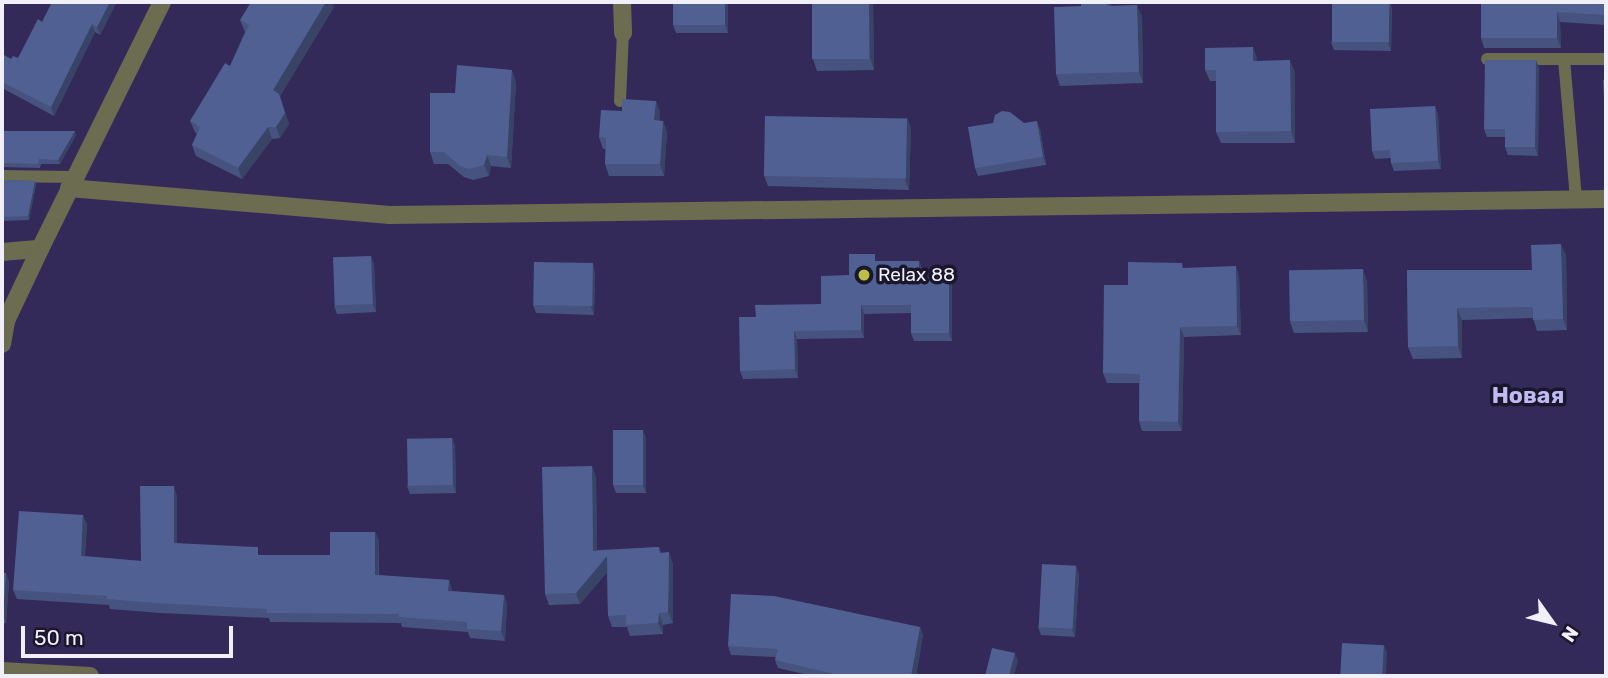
<!DOCTYPE html>
<html>
<head>
<meta charset="utf-8">
<style>
  body { margin:0 }
  #map { position:relative; width:1608px; height:678px; overflow:hidden; background:#332a59; font-family:Rubik,sans-serif }
  div>[style] { position:absolute }
  [style*='--x'] { left:calc(var(--x)*1px); top:calc(var(--y)*1px); width:calc(var(--w)*1px); rotate:calc(var(--a)*1deg) }
  .lane>* { height:12px; margin:-6px; padding:0 6px; transform-origin:6px; border-radius:6px; background:#6b6c50 }
  .street>* { height:18px; margin:-9px; padding:0 9px; transform-origin:9px; border-radius:9px; background:#6b6c50 }
  .wall>* { inset:0; background:#45537e }
  .shaded-wall>* { inset:0; background:#384366 }
  .building>* { inset:0; background:#506092; transform-origin:0 0 }
  .dots>* { width:19px; height:19px; translate:-50% -50%; box-sizing:border-box; border:4px solid #1a172c; border-radius:50% }
  span { translate:-50% -50%; white-space:nowrap; text-align:center; line-height:1.15; -webkit-text-stroke:7px #1a172c; paint-order:stroke }
  .poi-label { font-size:19px; color:#f0effb }
  .left { translate:0 -50%; text-align:left }
  .quarter-label { font-size:23px; color:#c0baf4; font-weight:700 }
  .frame { position:absolute; inset:0; border:4px solid #f0effb; pointer-events:none }
  .north { position:absolute; left:1517px; top:587px; width:70px; height:70px; -webkit-text-stroke:5px #1a172c; paint-order:stroke; rotate:124deg; font-size:19px; font-weight:700; line-height:28px; text-align:center; color:#f0effb }
  .north::after { content:''; display:block; margin:auto; width:24px; height:32px; background:#f0effb; clip-path:polygon(50% 0,100% 100%,50% 72%,0 100%) }
  .scale { position:absolute; left:21px; top:626px; width:212px; height:32px; box-sizing:border-box; border:4px solid #f0effb; border-top:0; padding-left:9px; font-size:21px; line-height:24px; white-space:nowrap; color:#f0effb; -webkit-text-stroke:5px #1a172c; paint-order:stroke }
</style>
</head>
<body>
<div id="map">
  <div class="lane">
    <i style="--x:1487;--y:59;--w:119;--a:0"></i>
    <i style="--x:1564;--y:59;--w:142;--a:85.1"></i>
    <i style="--x:620;--y:101;--w:68;--a:-87.5"></i>
    <i style="--x:2;--y:176;--w:72;--a:0.8"></i>
  </div>
  <div class="street">
    <i style="--x:622;--y:2;--w:31;--a:88"></i>
    <i style="--x:69;--y:188;--w:322;--a:4.8"></i>
    <i style="--x:390;--y:215;--w:1216;--a:-0.75"></i>
    <i style="--x:2;--y:252;--w:38;--a:-5"></i>
    <i style="--x:2;--y:344;--w:23;--a:-80"></i>
    <i style="--x:6;--y:321;--w:80;--a:-64.7"></i>
    <i style="--x:40;--y:249;--w:275;--a:-63.7"></i>
    <i style="--x:2;--y:671;--w:88;--a:3.3"></i>
  </div>
  <div class="wall">
    <i style="clip-path:polygon(728px 2px,728px 33px,676px 33px,673px 25px)"></i>
    <i style="clip-path:polygon(873px 2px,874px 70px,817px 71px,813px 59px)"></i>
    <i style="clip-path:polygon(1081px 2px,1109px 2px,1110px 5px,1142px 16px,1143px 83px,1060px 86px,1056px 74px,1081px 6px)"></i>
    <i style="clip-path:polygon(1390px 2px,1392px 9px,1391px 51px,1334px 50px,1331px 42px)"></i>
    <i style="clip-path:polygon(1481px 2px,1606px 2px,1606px 25px,1560px 22px,1561px 48px,1484px 48px,1481px 38px)"></i>
    <i style="clip-path:polygon(116px 3px,100px 35px,95px 32px,54px 116px,2px 88px,2px 54px,11px 59px,18px 58px,42px 22px)"></i>
    <i style="clip-path:polygon(334px 7px,280px 96px,289px 124px,280px 138px,272px 139px,242px 179px,196px 156px,192px 145px,197px 134px,195px 132px,190px 121px,230px 66px,245px 32px,240px 20px)"></i>
    <i style="clip-path:polygon(1257px 58px,1257px 61px,1295px 72px,1295px 143px,1221px 143px,1216px 132px,1216px 81px,1210px 81px,1205px 70px)"></i>
    <i style="clip-path:polygon(1539px 68px,1538px 156px,1508px 155px,1505px 147px,1505px 137px,1487px 137px,1484px 129px)"></i>
    <i style="clip-path:polygon(516px 82px,511px 168px,491px 166px,489px 176px,473px 180px,464px 177px,448px 164px,434px 164px,430px 152px,455px 93px)"></i>
    <i style="clip-path:polygon(656px 101px,660px 112px,659px 121px,663px 121px,667px 132px,664px 176px,609px 176px,605px 164px,606px 149px,603px 149px,599px 137px,622px 111px)"></i>
    <i style="clip-path:polygon(1435px 106px,1438px 114px,1441px 169px,1394px 171px,1391px 163px,1391px 158px,1375px 159px,1372px 151px)"></i>
    <i style="clip-path:polygon(907px 118px,911px 128px,909px 190px,768px 186px,764px 176px)"></i>
    <i style="clip-path:polygon(1024px 123px,1040px 129px,1046px 165px,978px 176px,975px 168px)"></i>
    <i style="clip-path:polygon(2px 131px,76px 135px,60px 164px,41px 164px,40px 168px,2px 167px)"></i>
    <i style="clip-path:polygon(2px 180px,35px 181px,36px 185px,29px 220px,2px 221px)"></i>
    <i style="clip-path:polygon(1566px 255px,1567px 330px,1537px 331px,1533px 318px,1462px 320px,1462px 358px,1413px 359px,1408px 347px,1407px 270px,1532px 270px)"></i>
    <i style="clip-path:polygon(371px 256px,374px 264px,376px 312px,337px 314px,334px 306px)"></i>
    <i style="clip-path:polygon(878px 261px,919px 261px,922px 269px,922px 277px,952px 285px,952px 341px,914px 341px,911px 333px,911px 313px,864px 314px,864px 338px,797px 339px,798px 378px,743px 379px,740px 371px,756px 317px,821px 304px,849px 275px)"></i>
    <i style="clip-path:polygon(1182px 263px,1183px 268px,1239px 276px,1241px 335px,1184px 337px,1182px 431px,1142px 431px,1139px 421px,1139px 383px,1107px 383px,1103px 373px,1128px 285px)"></i>
    <i style="clip-path:polygon(595px 272px,594px 315px,536px 313px,533px 305px)"></i>
    <i style="clip-path:polygon(1367px 281px,1368px 332px,1294px 333px,1290px 322px)"></i>
    <i style="clip-path:polygon(452px 438px,455px 446px,456px 493px,410px 494px,407px 486px)"></i>
    <i style="clip-path:polygon(646px 438px,646px 493px,616px 493px,613px 485px)"></i>
    <i style="clip-path:polygon(592px 466px,596px 478px,597px 550px,659px 547px,661px 553px,673px 564px,673px 623px,663px 625px,663px 634px,630px 636px,627px 627px,612px 627px,608px 616px,607px 572px,580px 604px,549px 605px,545px 594px)"></i>
    <i style="clip-path:polygon(177px 496px,177px 543px,261px 555px,330px 555px,375px 532px,379px 541px,379px 575px,449px 580px,452px 591px,504px 595px,507px 604px,505px 641px,470px 638px,468px 632px,402px 627px,401px 623px,270px 622px,269px 618px,160px 613px,110px 609px,109px 605px,17px 599px,13px 590px,87px 524px,85px 556px,141px 561px)"></i>
    <i style="clip-path:polygon(1076px 566px,1079px 575px,1075px 637px,1041px 635px,1038px 627px)"></i>
    <i style="clip-path:polygon(2px 573px,9px 581px,6px 623px,2px 623px)"></i>
    <i style="clip-path:polygon(920px 627px,923px 635px,916px 676px,812px 676px,778px 668px,775px 660px,776px 657px,731px 655px,728px 646px)"></i>
  </div>
  <div class="shaded-wall">
    <i style="clip-path:polygon(110px 2px,115px 2px,116px 3px,100px 35px,97px 27px)"></i>
    <i style="clip-path:polygon(326px 2px,332px 2px,334px 7px,280px 96px,289px 124px,280px 138px,276px 127px,273px 90px)"></i>
    <i style="clip-path:polygon(725px 2px,728px 2px,728px 33px,725px 25px)"></i>
    <i style="clip-path:polygon(869px 2px,873px 2px,874px 70px,870px 58px)"></i>
    <i style="clip-path:polygon(1390px 2px,1392px 9px,1391px 51px,1388px 43px)"></i>
    <i style="clip-path:polygon(1137px 5px,1142px 16px,1143px 83px,1139px 72px)"></i>
    <i style="clip-path:polygon(1557px 12px,1560px 22px,1561px 48px,1557px 38px)"></i>
    <i style="clip-path:polygon(92px 24px,95px 32px,54px 116px,51px 107px)"></i>
    <i style="clip-path:polygon(1253px 47px,1257px 58px,1257px 72px,1253px 61px)"></i>
    <i style="clip-path:polygon(1290px 60px,1295px 72px,1295px 143px,1291px 131px)"></i>
    <i style="clip-path:polygon(1536px 60px,1539px 68px,1538px 156px,1535px 147px)"></i>
    <i style="clip-path:polygon(512px 70px,516px 82px,511px 168px,507px 157px)"></i>
    <i style="clip-path:polygon(656px 101px,660px 112px,659px 132px,654px 120px)"></i>
    <i style="clip-path:polygon(1435px 106px,1438px 114px,1441px 169px,1438px 161px)"></i>
    <i style="clip-path:polygon(907px 118px,911px 128px,909px 190px,905px 180px)"></i>
    <i style="clip-path:polygon(663px 121px,667px 132px,664px 176px,660px 164px)"></i>
    <i style="clip-path:polygon(1037px 121px,1040px 129px,1046px 165px,1043px 157px)"></i>
    <i style="clip-path:polygon(268px 127px,272px 139px,242px 179px,238px 168px)"></i>
    <i style="clip-path:polygon(75px 131px,76px 135px,60px 164px,58px 160px)"></i>
    <i style="clip-path:polygon(487px 155px,491px 166px,489px 176px,484px 165px)"></i>
    <i style="clip-path:polygon(35px 181px,36px 185px,29px 220px,28px 216px)"></i>
    <i style="clip-path:polygon(1561px 244px,1566px 255px,1567px 330px,1563px 319px)"></i>
    <i style="clip-path:polygon(371px 256px,374px 264px,376px 312px,373px 304px)"></i>
    <i style="clip-path:polygon(919px 261px,922px 269px,922px 286px,919px 277px)"></i>
    <i style="clip-path:polygon(593px 263px,595px 272px,594px 315px,591px 307px)"></i>
    <i style="clip-path:polygon(1236px 266px,1239px 276px,1241px 335px,1237px 326px)"></i>
    <i style="clip-path:polygon(1363px 269px,1367px 281px,1368px 332px,1364px 320px)"></i>
    <i style="clip-path:polygon(949px 277px,952px 285px,952px 341px,949px 333px)"></i>
    <i style="clip-path:polygon(861px 305px,864px 314px,864px 338px,861px 330px)"></i>
    <i style="clip-path:polygon(1457px 308px,1462px 320px,1462px 358px,1458px 346px)"></i>
    <i style="clip-path:polygon(1180px 327px,1184px 337px,1182px 431px,1178px 422px)"></i>
    <i style="clip-path:polygon(794px 331px,797px 339px,798px 378px,795px 369px)"></i>
    <i style="clip-path:polygon(643px 430px,646px 438px,646px 493px,643px 485px)"></i>
    <i style="clip-path:polygon(452px 438px,455px 446px,456px 493px,453px 485px)"></i>
    <i style="clip-path:polygon(592px 466px,596px 478px,597px 562px,593px 551px)"></i>
    <i style="clip-path:polygon(174px 486px,177px 496px,177px 553px,174px 543px)"></i>
    <i style="clip-path:polygon(83px 515px,87px 524px,84px 565px,81px 556px)"></i>
    <i style="clip-path:polygon(375px 532px,379px 541px,378px 584px,375px 575px)"></i>
    <i style="clip-path:polygon(669px 552px,673px 564px,673px 623px,668px 612px)"></i>
    <i style="clip-path:polygon(607px 556px,611px 568px,580px 604px,576px 593px)"></i>
    <i style="clip-path:polygon(1076px 566px,1079px 575px,1075px 637px,1072px 629px)"></i>
    <i style="clip-path:polygon(6px 573px,9px 581px,6px 623px,3px 615px)"></i>
    <i style="clip-path:polygon(449px 580px,452px 590px,451px 600px,448px 591px)"></i>
    <i style="clip-path:polygon(504px 595px,507px 604px,505px 641px,501px 631px)"></i>
    <i style="clip-path:polygon(659px 613px,663px 625px,663px 634px,658px 623px)"></i>
    <i style="clip-path:polygon(920px 627px,923px 635px,916px 676px,911px 676px)"></i>
    <i style="clip-path:polygon(1384px 645px,1387px 653px,1386px 676px,1382px 676px)"></i>
    <i style="clip-path:polygon(1015px 653px,1018px 661px,1014px 676px,1009px 676px)"></i>
  </div>
  <div class="building">
    <i style="clip-path:polygon(52px 2px,110px 2px,97px 27px,92px 24px,51px 107px,2px 82px,2px 54px,11px 59px,13px 56px,18px 58px,38px 19px,42px 22px)"></i>
    <i style="clip-path:polygon(251px 2px,326px 2px,273px 90px,279px 94px,285px 113px,276px 127px,268px 127px,238px 168px,192px 145px,200px 127px,190px 121px,225px 63px,230px 66px,249px 25px,240px 20px)"></i>
    <i style="left:673px;top:2px;width:52px;height:23px"></i>
    <i style="left:812px;top:2px;width:57px;height:57px"></i>
    <i style="clip-path:polygon(1081px 2px,1106px 2px,1107px 6px,1137px 5px,1139px 72px,1056px 74px,1054px 7px,1081px 6px)"></i>
    <i style="left:1332px;top:2px;width:57px;height:40px"></i>
    <i style="clip-path:polygon(1481px 2px,1606px 2px,1606px 15px,1557px 12px,1557px 38px,1481px 38px)"></i>
    <i style="clip-path:polygon(1253px 47px,1253px 61px,1290px 60px,1291px 131px,1216px 132px,1216px 70px,1205px 70px,1205px 48px)"></i>
    <i style="clip-path:polygon(1485px 60px,1536px 60px,1535px 147px,1505px 147px,1505px 129px,1484px 129px)"></i>
    <i style="clip-path:polygon(457px 65px,512px 70px,507px 157px,487px 155px,484px 165px,469px 169px,460px 166px,444px 152px,430px 152px,430px 93px,455px 93px)"></i>
    <i style="clip-path:polygon(1603px 80px,1606px 80px,1606px 137px)"></i>
    <i style="clip-path:polygon(622px 99px,656px 101px,654px 120px,663px 121px,660px 164px,605px 164px,606px 138px,599px 137px,601px 110px,622px 111px)"></i>
    <i style="clip-path:polygon(1435px 106px,1438px 161px,1391px 163px,1390px 150px,1372px 151px,1370px 109px)"></i>
    <i style="clip-path:polygon(1002px 111px,1010px 112px,1024px 123px,1037px 121px,1043px 157px,975px 168px,968px 127px,993px 123px,995px 115px)"></i>
    <i style="left:765px;top:116px;width:142px;height:60px;rotate:1deg"></i>
    <i style="clip-path:polygon(2px 131px,75px 131px,58px 160px,39px 159px,38px 164px,2px 163px)"></i>
    <i style="clip-path:polygon(2px 180px,35px 181px,28px 216px,2px 217px)"></i>
    <i style="clip-path:polygon(1561px 244px,1563px 319px,1533px 320px,1533px 307px,1457px 308px,1458px 346px,1408px 347px,1407px 270px,1532px 270px,1531px 245px)"></i>
    <i style="clip-path:polygon(849px 254px,875px 254px,875px 261px,919px 261px,919px 277px,949px 277px,949px 333px,911px 333px,911px 305px,861px 305px,861px 330px,794px 331px,795px 369px,740px 371px,739px 317px,756px 317px,755px 305px,821px 304px,821px 276px,849px 275px)"></i>
    <i style="left:371px;top:256px;width:48px;height:38px;rotate:88deg"></i>
    <i style="left:534px;top:262px;width:59px;height:43px;rotate:1deg"></i>
    <i style="clip-path:polygon(1128px 262px,1182px 263px,1182px 268px,1236px 266px,1237px 326px,1180px 327px,1178px 422px,1139px 421px,1140px 374px,1103px 373px,1104px 285px,1128px 285px)"></i>
    <i style="left:1363px;top:269px;width:51px;height:74px;rotate:89deg"></i>
    <i style="left:613px;top:430px;width:30px;height:55px"></i>
    <i style="left:452px;top:438px;width:47px;height:45px;rotate:89deg"></i>
    <i style="clip-path:polygon(592px 466px,593px 551px,659px 547px,659px 553px,669px 552px,668px 612px,659px 613px,658px 623px,626px 625px,626px 615px,608px 616px,607px 556px,576px 593px,545px 594px,542px 467px)"></i>
    <i style="clip-path:polygon(140px 486px,174px 486px,174px 543px,258px 547px,258px 555px,330px 555px,330px 532px,375px 532px,375px 575px,449px 580px,448px 591px,504px 595px,501px 631px,467px 629px,467px 622px,399px 617px,399px 614px,267px 613px,267px 609px,156px 603px,107px 599px,107px 596px,13px 590px,19px 511px,83px 515px,81px 556px,141px 561px)"></i>
    <i style="left:1042px;top:564px;width:34px;height:63px;rotate:3deg"></i>
    <i style="clip-path:polygon(2px 573px,6px 573px,3px 615px,2px 615px)"></i>
    <i style="clip-path:polygon(731px 594px,774px 596px,920px 627px,911px 676px,843px 676px,775px 660px,778px 649px,728px 646px)"></i>
    <i style="left:1342px;top:643px;width:42px;height:33px;rotate:3deg"></i>
    <i style="clip-path:polygon(992px 648px,1015px 653px,1009px 676px,985px 676px)"></i>
  </div>
  <div class="dots">
    <i style="left:864px;top:275px;background:#bebf42"></i>
  </div>
  <div class="poi-label">
    <span class="left" style="left:878px;top:275px">Relax 88</span>
  </div>
  <div class="quarter-label">
    <span style="left:1528px;top:395px">Новая</span>
  </div>
  <div class="frame"></div>
  <div class="north">N</div>
  <div class="scale">50 m</div>
</div>
</body>
</html>
